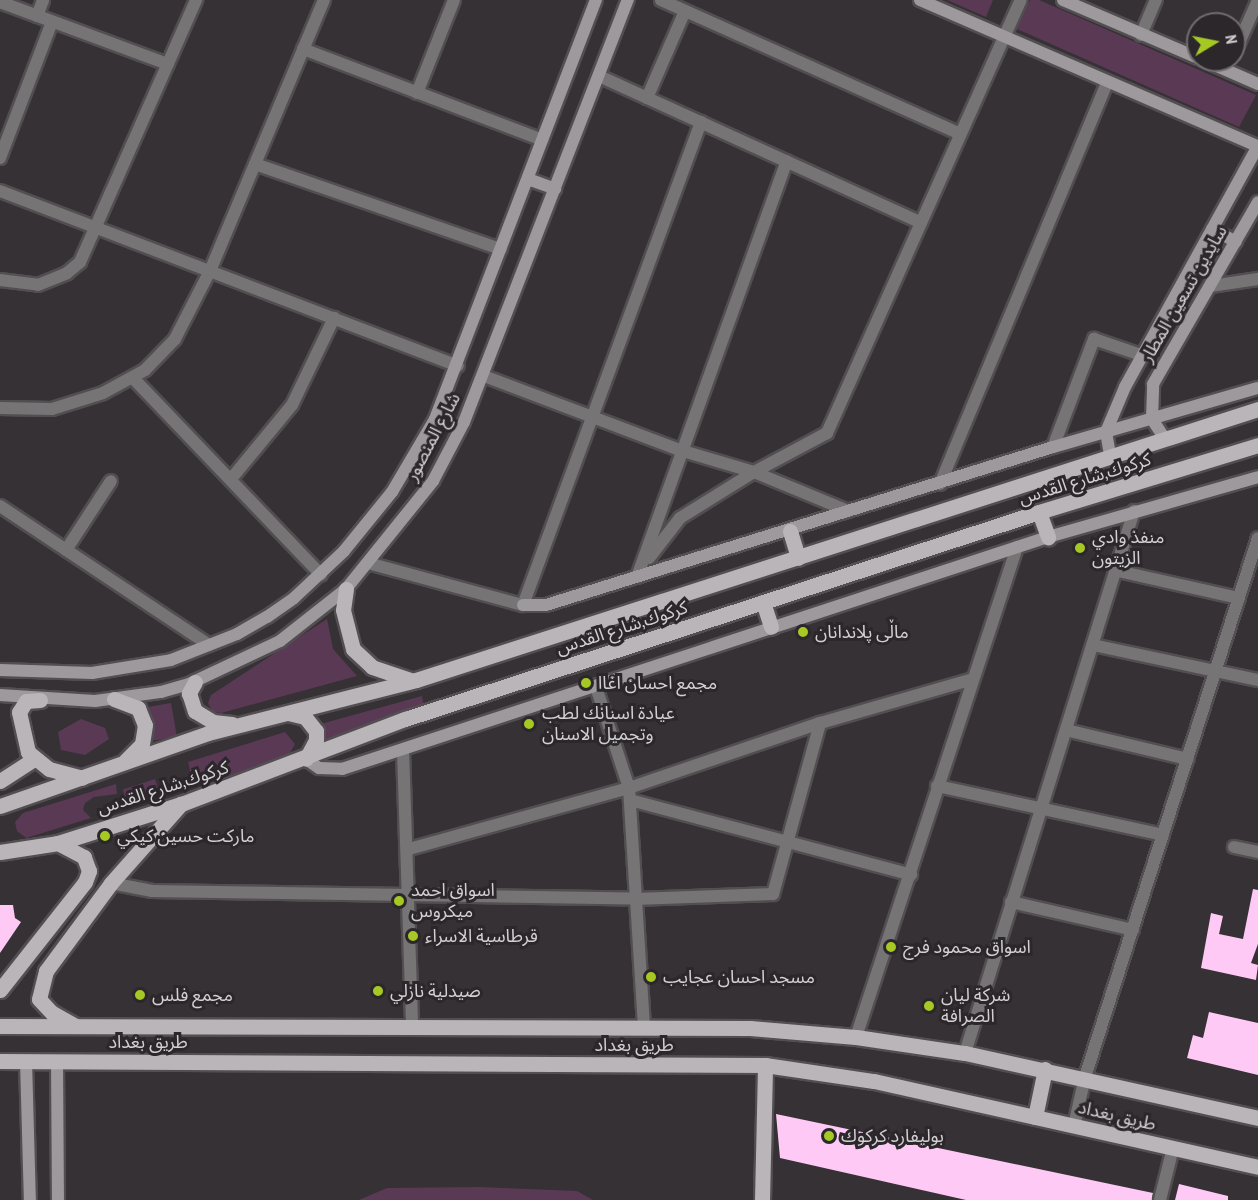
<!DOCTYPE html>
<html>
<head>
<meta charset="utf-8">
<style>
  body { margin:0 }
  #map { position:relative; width:1258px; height:1200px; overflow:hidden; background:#363135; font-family:"PT Sans Narrow","Noto Sans Arabic",sans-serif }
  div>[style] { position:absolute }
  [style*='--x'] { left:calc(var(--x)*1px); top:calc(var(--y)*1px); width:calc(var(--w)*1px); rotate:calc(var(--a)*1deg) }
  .green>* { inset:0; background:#5a3955; transform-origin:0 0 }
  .building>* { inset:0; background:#fec9f5 }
  .roads { filter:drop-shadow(2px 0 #524e51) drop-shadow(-2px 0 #524e51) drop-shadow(0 2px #524e51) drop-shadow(0 -2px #524e51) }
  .street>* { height:12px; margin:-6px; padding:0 6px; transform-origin:6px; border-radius:6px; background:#777476 }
  .secondary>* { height:12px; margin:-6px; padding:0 6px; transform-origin:6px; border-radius:6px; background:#9d999c }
  .primary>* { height:15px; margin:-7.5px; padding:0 7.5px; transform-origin:7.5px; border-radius:7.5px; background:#bab5b9 }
  .dots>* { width:16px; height:16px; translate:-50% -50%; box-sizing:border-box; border:3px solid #2c272b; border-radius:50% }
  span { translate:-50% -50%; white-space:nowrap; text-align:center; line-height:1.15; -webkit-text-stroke:6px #2c272b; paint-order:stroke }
  .street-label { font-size:18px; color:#d3d0d3 }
  .poi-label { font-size:18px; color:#d3d0d3 }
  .left { translate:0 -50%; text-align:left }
  .north { position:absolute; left:1186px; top:12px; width:60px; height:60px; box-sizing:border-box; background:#2c272b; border:2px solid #6f6b6e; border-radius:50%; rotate:80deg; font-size:16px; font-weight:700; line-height:24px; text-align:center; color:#d3d0d3 }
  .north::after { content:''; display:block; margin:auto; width:21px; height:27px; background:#a5c824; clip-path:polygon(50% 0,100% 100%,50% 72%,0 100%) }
</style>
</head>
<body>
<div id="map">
  <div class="green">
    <i style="clip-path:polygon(947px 0,993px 0,986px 17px)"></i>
    <i style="clip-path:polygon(1030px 0,1039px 0,1256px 95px,1239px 127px,1017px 29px)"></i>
    <i style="clip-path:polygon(327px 619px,333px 649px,357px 676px,221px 713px,212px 711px,208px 703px,211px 695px)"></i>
    <i style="clip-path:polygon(422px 696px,424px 707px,323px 742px,317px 725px)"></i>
    <i style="left:171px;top:703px;width:34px;height:25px;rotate:80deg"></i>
    <i style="clip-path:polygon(81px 719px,105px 728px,109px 739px,85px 755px,61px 750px,58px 732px)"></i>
    <i style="clip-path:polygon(285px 732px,295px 744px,287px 758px,167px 795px,164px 786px,192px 779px,188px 762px)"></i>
    <i style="left:155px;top:779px;width:13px;height:34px;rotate:72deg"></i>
    <i style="clip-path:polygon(116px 784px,117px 794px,94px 797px,85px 803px,83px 810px,91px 818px,26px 838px,17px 831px,15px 822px,23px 813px)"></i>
    <i style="clip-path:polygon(479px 1187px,577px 1191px,593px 1200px,359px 1200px,387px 1188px)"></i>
  </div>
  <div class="building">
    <i style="clip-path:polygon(1253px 889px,1258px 890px,1258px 944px,1251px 963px,1258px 965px,1256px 980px,1201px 968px,1211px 913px,1223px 916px,1219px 934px,1243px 939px)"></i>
    <i style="clip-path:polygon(0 905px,13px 905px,15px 918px,21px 922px,0 953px)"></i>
    <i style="clip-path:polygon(1209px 1012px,1258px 1023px,1258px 1075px,1187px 1058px,1193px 1035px,1203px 1038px)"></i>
    <i style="clip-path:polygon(776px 1114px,1153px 1193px,1152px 1200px,966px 1200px,780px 1158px)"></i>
    <i style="clip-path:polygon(1179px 1184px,1228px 1196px,1228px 1200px,1175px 1200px)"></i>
  </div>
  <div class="roads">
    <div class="street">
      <i style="--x:661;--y:0;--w:328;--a:24.1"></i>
      <i style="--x:0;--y:2;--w:179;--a:20.3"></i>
      <i style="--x:37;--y:16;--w:17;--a:-69"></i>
      <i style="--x:1141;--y:35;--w:38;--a:-67"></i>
      <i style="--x:303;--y:49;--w:256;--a:20.8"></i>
      <i style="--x:1234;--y:54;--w:59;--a:-66"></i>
      <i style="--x:599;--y:76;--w:354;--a:24.5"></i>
      <i style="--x:417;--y:93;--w:100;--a:-68.3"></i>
      <i style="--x:647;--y:98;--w:95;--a:-66.4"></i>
      <i style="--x:0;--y:158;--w:146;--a:-69.1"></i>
      <i style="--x:255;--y:164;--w:260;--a:19.1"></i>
      <i style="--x:0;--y:191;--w:490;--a:20.9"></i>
      <i style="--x:0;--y:280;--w:38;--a:7"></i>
      <i style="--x:38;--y:285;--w:31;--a:-22"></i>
      <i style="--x:67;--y:273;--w:17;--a:-40"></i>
      <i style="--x:80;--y:262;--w:287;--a:-66.1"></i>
      <i style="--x:1211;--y:286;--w:48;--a:-8.5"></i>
      <i style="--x:484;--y:376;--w:213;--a:20.7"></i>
      <i style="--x:683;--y:451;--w:74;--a:16.5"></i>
      <i style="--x:754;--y:472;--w:83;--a:-28.1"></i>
      <i style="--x:827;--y:433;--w:474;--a:-65.9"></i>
      <i style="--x:133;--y:378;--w:272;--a:46.3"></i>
      <i style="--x:0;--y:408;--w:52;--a:1.1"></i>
      <i style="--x:52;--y:409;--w:53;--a:-17.4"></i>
      <i style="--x:103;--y:393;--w:48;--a:-28.7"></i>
      <i style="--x:145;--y:370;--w:43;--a:-45.9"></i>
      <i style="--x:175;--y:339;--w:76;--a:-62.8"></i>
      <i style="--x:210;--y:271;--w:294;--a:-67.2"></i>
      <i style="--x:1053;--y:447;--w:116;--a:-69.2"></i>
      <i style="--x:1094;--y:339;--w:50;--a:18.8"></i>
      <i style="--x:231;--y:479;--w:96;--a:-50.5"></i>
      <i style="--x:292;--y:405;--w:97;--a:-64.2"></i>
      <i style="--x:940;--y:484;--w:434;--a:-67.4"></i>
      <i style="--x:0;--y:506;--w:251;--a:33.6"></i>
      <i style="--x:66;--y:550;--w:82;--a:-56.9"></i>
      <i style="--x:649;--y:558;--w:51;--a:-52.2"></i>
      <i style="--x:680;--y:518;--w:87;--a:-31.9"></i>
      <i style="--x:754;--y:472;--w:102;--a:22.5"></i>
      <i style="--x:368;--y:563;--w:161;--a:15.2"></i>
      <i style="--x:523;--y:605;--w:515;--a:-69.77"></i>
      <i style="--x:1118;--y:571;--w:124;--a:12.6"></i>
      <i style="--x:637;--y:577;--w:442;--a:-70.2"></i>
      <i style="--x:1093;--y:645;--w:169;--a:12"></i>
      <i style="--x:596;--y:687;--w:106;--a:71.9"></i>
      <i style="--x:629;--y:788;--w:238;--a:86.4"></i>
      <i style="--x:1066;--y:730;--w:125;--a:13.4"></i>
      <i style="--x:403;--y:751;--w:274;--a:88.1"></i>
      <i style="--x:937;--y:786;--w:231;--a:12.2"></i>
      <i style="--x:630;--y:800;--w:291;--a:14.9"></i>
      <i style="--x:1234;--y:847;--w:25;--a:12"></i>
      <i style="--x:409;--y:849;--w:228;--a:-15.5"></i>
      <i style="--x:629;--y:788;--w:202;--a:-18.8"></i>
      <i style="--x:820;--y:723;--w:156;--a:-16"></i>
      <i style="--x:111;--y:883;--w:42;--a:11"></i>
      <i style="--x:152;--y:891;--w:483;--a:0.9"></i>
      <i style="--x:635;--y:899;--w:138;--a:-2.1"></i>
      <i style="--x:773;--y:894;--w:177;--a:-74.6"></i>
      <i style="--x:1011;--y:902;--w:125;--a:12.9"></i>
      <i style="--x:856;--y:1037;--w:516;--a:-71.81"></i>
      <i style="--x:965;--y:1053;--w:568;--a:-72.68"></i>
      <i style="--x:1074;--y:1126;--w:50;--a:-77.3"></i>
      <i style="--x:1085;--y:1077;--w:566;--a:-72.21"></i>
      <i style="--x:1160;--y:1200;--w:54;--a:-76"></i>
    </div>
    <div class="secondary">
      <i style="--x:920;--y:0;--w:368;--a:23.4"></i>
      <i style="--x:1258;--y:146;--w:275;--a:118.9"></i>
      <i style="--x:1125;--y:387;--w:49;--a:112.9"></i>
      <i style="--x:1106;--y:432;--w:23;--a:80"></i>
      <i style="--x:1063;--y:0;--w:147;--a:23.2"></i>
      <i style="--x:1203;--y:60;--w:60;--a:23.6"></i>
      <i style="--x:528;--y:179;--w:29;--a:20"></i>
      <i style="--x:1212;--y:229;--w:27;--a:28"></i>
      <i style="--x:1165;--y:439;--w:24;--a:-123"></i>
      <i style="--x:1152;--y:419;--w:35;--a:-88"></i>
      <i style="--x:1153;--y:384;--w:210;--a:-60"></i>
      <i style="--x:523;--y:605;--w:23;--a:0"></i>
      <i style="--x:546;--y:605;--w:531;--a:-17.31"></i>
      <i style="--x:1053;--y:447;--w:213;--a:-16.1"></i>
      <i style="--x:0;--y:670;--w:92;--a:1.9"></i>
      <i style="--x:92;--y:673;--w:80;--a:-9.3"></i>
      <i style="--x:171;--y:660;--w:71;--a:-21.5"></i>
      <i style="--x:237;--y:634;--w:34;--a:-30"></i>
      <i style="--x:267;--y:617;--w:33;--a:-35"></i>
      <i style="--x:294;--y:598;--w:69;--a:-43.2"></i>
      <i style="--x:344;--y:551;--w:76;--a:-50.9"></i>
      <i style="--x:392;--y:492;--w:85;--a:-59.5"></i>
      <i style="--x:435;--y:419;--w:449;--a:-69"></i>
      <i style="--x:0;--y:695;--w:95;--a:3.6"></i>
      <i style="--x:95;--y:701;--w:67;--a:-7.8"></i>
      <i style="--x:161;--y:692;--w:29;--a:-16"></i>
      <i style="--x:189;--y:684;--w:101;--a:-25.3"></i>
      <i style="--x:280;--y:641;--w:84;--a:-38.2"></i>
      <i style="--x:346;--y:589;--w:139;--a:-51.1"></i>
      <i style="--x:433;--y:481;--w:67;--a:-62.3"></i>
      <i style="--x:464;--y:422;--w:453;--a:-68.8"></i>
      <i style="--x:306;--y:759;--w:16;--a:35"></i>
      <i style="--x:319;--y:768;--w:23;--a:2"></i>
      <i style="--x:342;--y:769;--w:743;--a:-18.19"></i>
      <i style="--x:1048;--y:537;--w:218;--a:-15.9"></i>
      <i style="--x:26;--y:1061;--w:139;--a:88.4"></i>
      <i style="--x:57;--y:1061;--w:139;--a:89.6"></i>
    </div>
    <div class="primary">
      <i style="--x:1039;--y:512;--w:27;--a:70"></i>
      <i style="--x:790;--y:531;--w:28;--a:73"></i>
      <i style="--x:346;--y:589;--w:21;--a:98"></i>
      <i style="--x:343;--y:610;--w:40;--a:75.6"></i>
      <i style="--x:353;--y:649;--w:26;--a:43"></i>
      <i style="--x:372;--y:667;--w:40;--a:18.9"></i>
      <i style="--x:763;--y:602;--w:26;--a:72"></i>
      <i style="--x:195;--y:682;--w:13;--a:119"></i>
      <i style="--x:189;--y:693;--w:19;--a:72"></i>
      <i style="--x:195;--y:711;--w:21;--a:31"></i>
      <i style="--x:213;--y:722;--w:19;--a:6"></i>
      <i style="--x:114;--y:699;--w:26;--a:21"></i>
      <i style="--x:138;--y:708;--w:18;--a:68"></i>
      <i style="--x:145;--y:725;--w:19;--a:99"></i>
      <i style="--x:142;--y:744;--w:23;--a:135"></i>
      <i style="--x:40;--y:700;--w:14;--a:176"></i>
      <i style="--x:26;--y:701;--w:13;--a:122"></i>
      <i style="--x:19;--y:712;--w:41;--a:77.3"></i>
      <i style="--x:28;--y:752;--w:27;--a:39"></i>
      <i style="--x:49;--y:769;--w:34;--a:15"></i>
      <i style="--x:288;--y:713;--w:17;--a:13"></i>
      <i style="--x:305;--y:717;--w:18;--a:52"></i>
      <i style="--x:316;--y:731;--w:9;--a:90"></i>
      <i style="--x:316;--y:740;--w:21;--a:118"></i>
      <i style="--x:0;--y:781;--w:40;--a:-32.9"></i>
      <i style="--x:0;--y:806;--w:220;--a:-19.3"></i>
      <i style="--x:208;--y:733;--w:215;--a:-14.3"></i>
      <i style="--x:416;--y:680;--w:885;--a:-17.84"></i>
      <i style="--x:0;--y:852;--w:59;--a:-8.8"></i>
      <i style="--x:58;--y:843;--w:129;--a:-17.6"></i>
      <i style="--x:181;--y:804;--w:240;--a:-20.8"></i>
      <i style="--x:405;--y:719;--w:667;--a:-18.08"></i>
      <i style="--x:1039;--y:512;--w:229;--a:-17"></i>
      <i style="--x:0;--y:990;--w:137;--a:-51.8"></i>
      <i style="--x:85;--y:882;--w:12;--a:-70"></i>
      <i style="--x:89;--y:871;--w:15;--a:-110"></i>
      <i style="--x:84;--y:857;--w:30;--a:-152"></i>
      <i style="--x:74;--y:1025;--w:25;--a:-151"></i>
      <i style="--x:52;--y:1013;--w:19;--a:-133"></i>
      <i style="--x:39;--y:999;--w:29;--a:-76"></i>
      <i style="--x:46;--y:971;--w:109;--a:-53.5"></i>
      <i style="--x:111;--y:883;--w:106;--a:-48.5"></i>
      <i style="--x:0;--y:1026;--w:750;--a:0.15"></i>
      <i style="--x:750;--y:1028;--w:106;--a:4.9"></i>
      <i style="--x:856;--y:1037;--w:110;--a:8.4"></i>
      <i style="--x:965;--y:1053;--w:300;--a:12.5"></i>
      <i style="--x:0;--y:1061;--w:765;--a:0.3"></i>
      <i style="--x:765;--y:1065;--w:110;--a:8.4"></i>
      <i style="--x:874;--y:1081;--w:394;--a:12.6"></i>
      <i style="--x:1035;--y:1117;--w:49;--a:-78.2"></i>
      <i style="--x:762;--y:1200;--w:135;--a:-88.7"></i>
    </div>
  </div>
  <div class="dots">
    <i style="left:1080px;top:548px;background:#a5c824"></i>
    <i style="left:803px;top:632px;background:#a5c824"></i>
    <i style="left:586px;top:683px;background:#a5c824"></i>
    <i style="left:529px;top:724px;background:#a5c824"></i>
    <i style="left:105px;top:836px;background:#a5c824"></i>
    <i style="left:399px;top:901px;background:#a5c824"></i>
    <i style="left:413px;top:936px;background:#a5c824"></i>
    <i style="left:891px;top:947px;background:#a5c824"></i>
    <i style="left:651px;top:977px;background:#a5c824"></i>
    <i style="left:378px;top:991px;background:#a5c824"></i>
    <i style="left:140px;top:995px;background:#a5c824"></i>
    <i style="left:929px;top:1006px;background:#a5c824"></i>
    <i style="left:829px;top:1136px;background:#a5c824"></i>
  </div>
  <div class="street-label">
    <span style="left:1184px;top:294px;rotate:-60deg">سايدين تسعين المطار</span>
    <span style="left:433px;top:437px;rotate:-62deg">شارع المنصور</span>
    <span style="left:1085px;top:479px;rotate:-17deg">كركوك,شارع القدس</span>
    <span style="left:622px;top:628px;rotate:-18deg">كركوك,شارع القدس</span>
    <span style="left:163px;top:788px;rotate:-18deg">كركوك,شارع القدس</span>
    <span style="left:148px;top:1042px">طريق بغداد</span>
    <span style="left:634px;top:1045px">طريق بغداد</span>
    <span style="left:1117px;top:1116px;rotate:13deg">طريق بغداد</span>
  </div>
  <div class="poi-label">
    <span class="left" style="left:1092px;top:548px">منفذ وادي<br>الزيتون</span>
    <span class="left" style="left:815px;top:632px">ماڵی پلاندانان</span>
    <span class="left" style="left:598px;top:683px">مجمع احسان اغاا</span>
    <span class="left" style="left:542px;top:724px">عيادة اسنانك لطب<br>وتجميل الاسنان</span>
    <span class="left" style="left:117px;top:836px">ماركت حسين كيكي</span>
    <span class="left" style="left:411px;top:901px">اسواق احمد<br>ميكروس</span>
    <span class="left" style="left:425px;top:936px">قرطاسية الاسراء</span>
    <span class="left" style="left:903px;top:947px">اسواق محمود فرج</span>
    <span class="left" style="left:663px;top:977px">مسجد احسان عجايب</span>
    <span class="left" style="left:390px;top:991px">صيدلية نازلي</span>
    <span class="left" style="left:152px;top:995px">مجمع فلس</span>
    <span class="left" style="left:941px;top:1006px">شركة ليان<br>الصرافة</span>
    <span class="left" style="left:841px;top:1136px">بوليفارد كركوك</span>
  </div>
  <div class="north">N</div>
</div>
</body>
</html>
